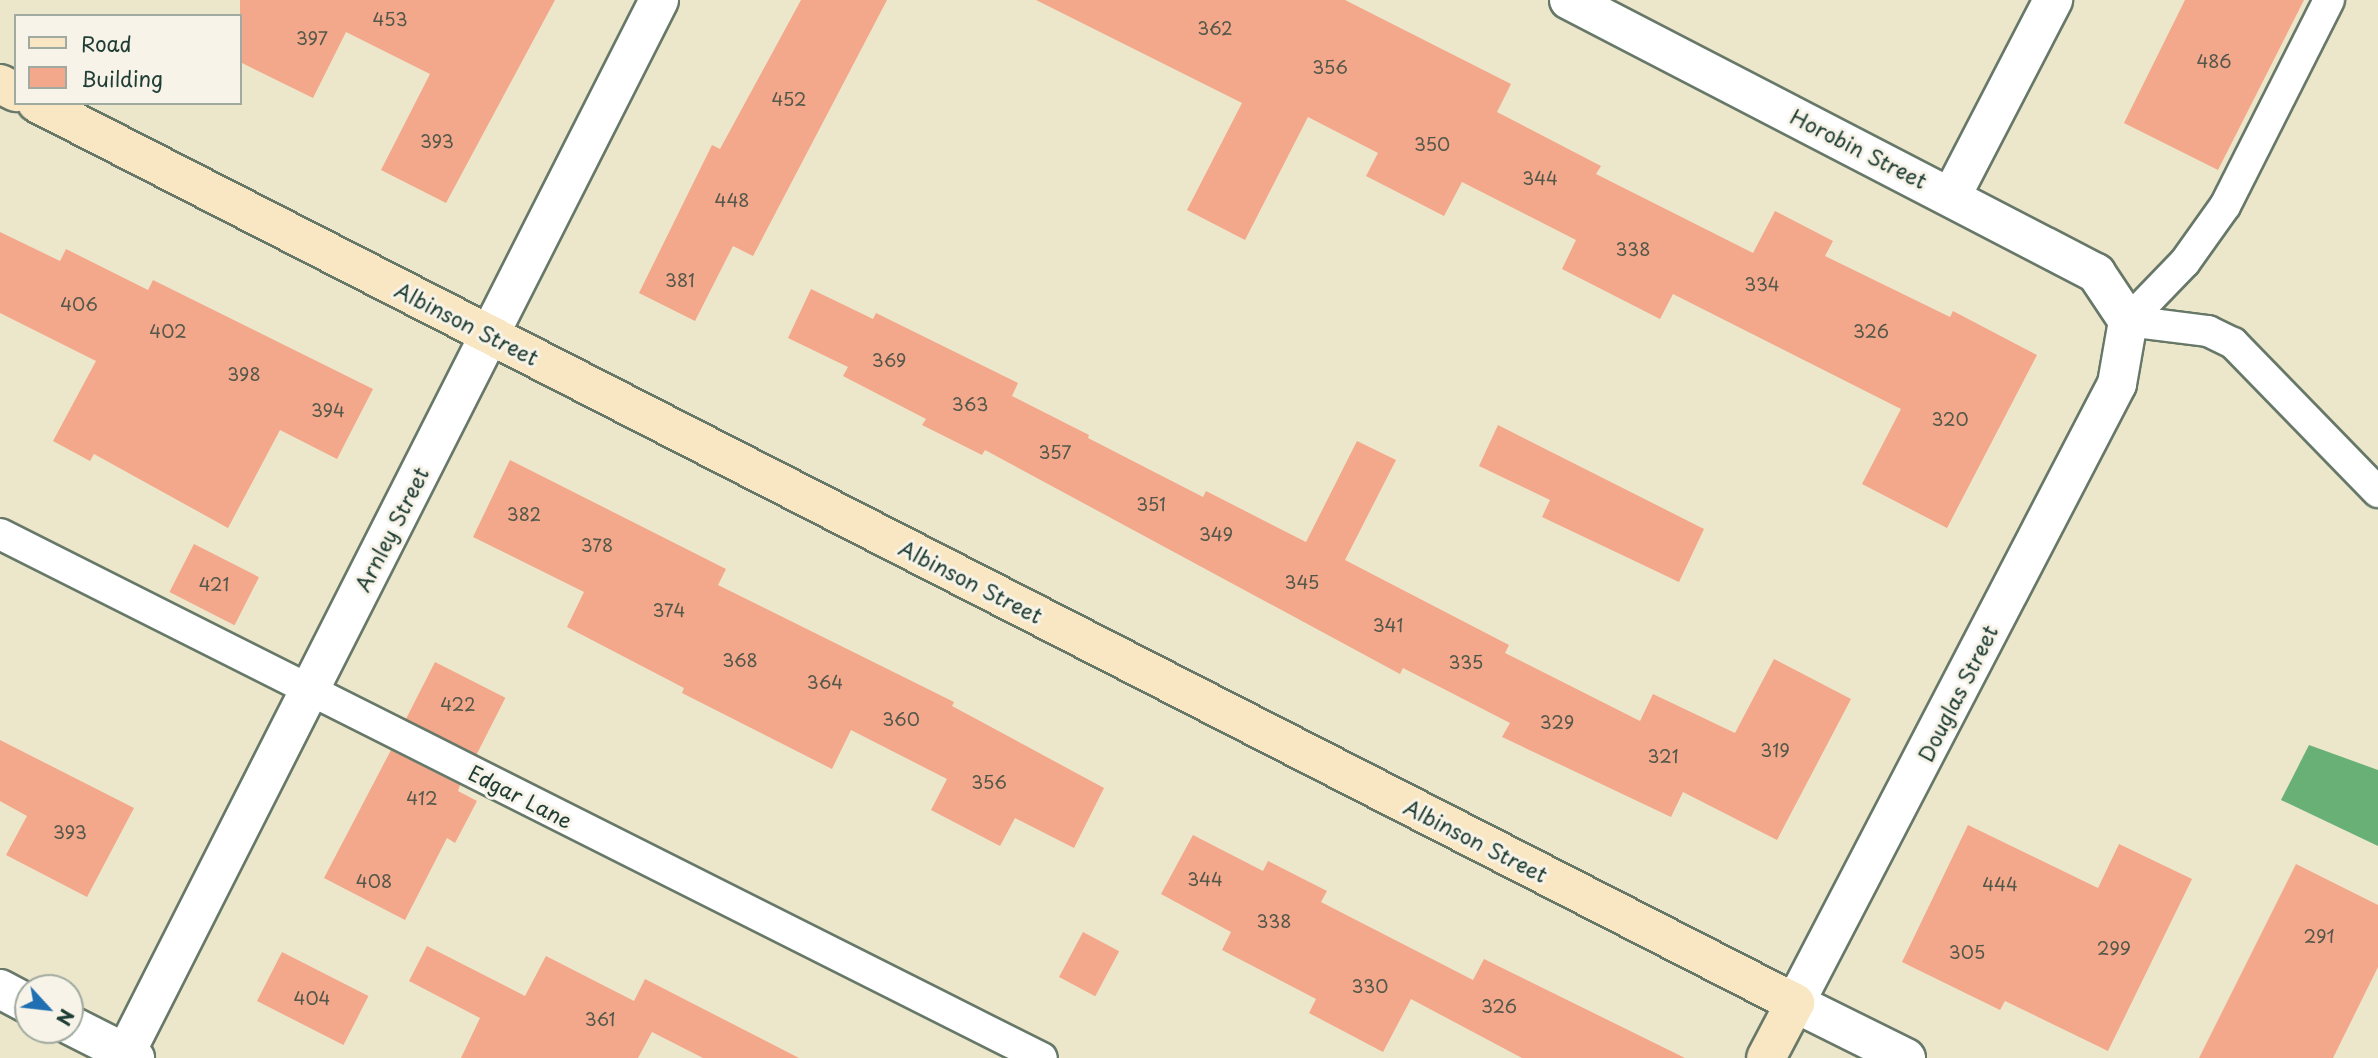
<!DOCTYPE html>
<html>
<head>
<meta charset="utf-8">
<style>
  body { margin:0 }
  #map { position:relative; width:2378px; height:1058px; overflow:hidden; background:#ece7cb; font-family:"Playpen Sans",sans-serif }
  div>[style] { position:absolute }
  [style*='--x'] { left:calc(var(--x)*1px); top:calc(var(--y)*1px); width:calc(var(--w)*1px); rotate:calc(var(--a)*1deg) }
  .forest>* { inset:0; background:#68b076 }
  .building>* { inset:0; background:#f3a78b; transform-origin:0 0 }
  .roads { filter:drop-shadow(2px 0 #677869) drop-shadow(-2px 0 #677869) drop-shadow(0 2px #677869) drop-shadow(0 -2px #677869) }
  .lane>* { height:30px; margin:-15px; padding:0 15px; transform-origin:15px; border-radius:15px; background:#fff }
  .street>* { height:38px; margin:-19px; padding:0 19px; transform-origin:19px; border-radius:19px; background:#fff }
  .secondary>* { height:38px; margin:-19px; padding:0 19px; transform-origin:19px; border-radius:19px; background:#f9e7c3 }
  span { translate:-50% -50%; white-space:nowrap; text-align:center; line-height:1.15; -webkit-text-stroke:6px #f7f3e8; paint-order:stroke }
  .number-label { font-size:18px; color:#54584a }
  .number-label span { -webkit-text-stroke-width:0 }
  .street-label { font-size:21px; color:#1f3d34 }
  .legend { position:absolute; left:14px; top:14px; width:228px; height:91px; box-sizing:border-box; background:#f7f3e8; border:2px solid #a1aaa0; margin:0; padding:9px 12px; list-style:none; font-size:21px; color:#1f3d34 }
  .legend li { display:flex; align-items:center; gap:14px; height:35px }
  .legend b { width:35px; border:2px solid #a1aaa0 }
  .north { position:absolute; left:14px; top:974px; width:70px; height:70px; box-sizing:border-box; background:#f7f3e8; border:2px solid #a1aaa0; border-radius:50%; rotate:117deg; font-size:19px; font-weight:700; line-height:28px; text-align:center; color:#1f3d34 }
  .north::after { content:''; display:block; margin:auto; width:24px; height:32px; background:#1f6fb2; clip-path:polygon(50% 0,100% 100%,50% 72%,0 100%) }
</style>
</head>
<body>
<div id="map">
  <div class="forest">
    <i style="clip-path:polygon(2309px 745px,2378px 770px,2378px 846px,2281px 800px)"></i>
  </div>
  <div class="building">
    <i style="clip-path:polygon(240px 0,555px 0,446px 203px,381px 170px,430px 74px,346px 32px,313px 98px,240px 62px)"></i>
    <i style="clip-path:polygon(801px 0,887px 0,753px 256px,733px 246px,695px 321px,639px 293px,712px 145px,720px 149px)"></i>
    <i style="clip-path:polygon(1036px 0,1345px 0,1511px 84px,1497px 112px,1601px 166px,1596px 174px,1753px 253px,1775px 211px,1833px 241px,1825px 256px,1950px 317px,1953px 311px,2037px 355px,1947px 528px,1862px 484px,1901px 409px,1673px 294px,1660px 319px,1562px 269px,1576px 240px,1462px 182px,1444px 216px,1366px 176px,1378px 153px,1308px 117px,1245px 240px,1187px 210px,1242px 103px)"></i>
    <i style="clip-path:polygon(2185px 0,2304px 0,2218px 170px,2124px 123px)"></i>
    <i style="clip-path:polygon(0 232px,60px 261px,66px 249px,148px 290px,153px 280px,373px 389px,337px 459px,280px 430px,228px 528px,94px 454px,90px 461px,53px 441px,96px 361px,0 313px)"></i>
    <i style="clip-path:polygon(811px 289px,873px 319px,876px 313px,1018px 383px,1012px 396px,1089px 435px,1088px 438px,1203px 497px,1206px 491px,1306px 542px,1357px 441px,1396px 460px,1345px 560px,1509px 645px,1505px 653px,1640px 721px,1653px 694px,1735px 733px,1774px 659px,1851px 699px,1777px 840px,1683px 792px,1671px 817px,1502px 737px,1510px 723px,1403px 668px,1400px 674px,985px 450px,982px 455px,922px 425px,926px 419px,843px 376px,848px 367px,788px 338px)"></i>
    <i style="clip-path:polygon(1498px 425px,1704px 529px,1679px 582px,1542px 517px,1550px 500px,1479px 466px)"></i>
    <i style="clip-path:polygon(510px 460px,726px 569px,718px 585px,954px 702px,952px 706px,1104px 788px,1074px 848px,1015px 818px,1000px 846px,931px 810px,947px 779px,851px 730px,832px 769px,682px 693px,684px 688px,567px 627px,584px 592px,473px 537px)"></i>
    <i style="left:194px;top:544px;width:73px;height:54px;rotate:27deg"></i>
    <i style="left:435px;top:662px;width:79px;height:64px;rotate:27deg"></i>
    <i style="clip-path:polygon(0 740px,134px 808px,87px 897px,6px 855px,27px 816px,0 801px)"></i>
    <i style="clip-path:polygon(391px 750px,460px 785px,458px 791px,477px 801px,455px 843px,447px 838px,405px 920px,324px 878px)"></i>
    <i style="clip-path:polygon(1968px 825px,2098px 888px,2119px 844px,2192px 879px,2108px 1051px,2005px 1001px,2000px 1010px,1902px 962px)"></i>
    <i style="clip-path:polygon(1193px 835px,1263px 871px,1268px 861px,1327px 891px,1321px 902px,1473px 980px,1484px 959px,1685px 1058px,1522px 1058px,1411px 999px,1383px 1052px,1309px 1013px,1316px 999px,1222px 950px,1231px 932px,1161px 894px)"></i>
    <i style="clip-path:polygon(2296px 864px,2378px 905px,2378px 967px,2333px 1058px,2199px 1058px)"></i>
    <i style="left:1083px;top:932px;width:41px;height:51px;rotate:28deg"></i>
    <i style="clip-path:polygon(427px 946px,525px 996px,546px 956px,634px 1001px,645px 979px,799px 1058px,703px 1058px,652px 1032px,638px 1058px,461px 1058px,480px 1018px,409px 981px)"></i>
    <i style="left:282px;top:952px;width:97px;height:55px;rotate:27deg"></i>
  </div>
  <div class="roads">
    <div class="lane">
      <i style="--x:2128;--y:321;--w:82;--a:-46"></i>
      <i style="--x:2185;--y:262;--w:69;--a:-54.5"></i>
      <i style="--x:2225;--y:206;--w:231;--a:-63.2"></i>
      <i style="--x:2128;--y:321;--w:81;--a:7.1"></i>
      <i style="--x:2208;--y:331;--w:28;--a:26"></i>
      <i style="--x:2233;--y:343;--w:208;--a:45.8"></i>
      <i style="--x:0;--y:534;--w:1166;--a:26.7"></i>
    </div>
    <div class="street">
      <i style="--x:1569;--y:0;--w:594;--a:27.39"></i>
      <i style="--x:2096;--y:273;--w:58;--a:56.3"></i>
      <i style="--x:2128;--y:321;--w:64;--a:99.9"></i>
      <i style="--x:2117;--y:384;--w:698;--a:117.48"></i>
      <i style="--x:1795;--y:1003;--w:124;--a:26.4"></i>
      <i style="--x:1952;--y:195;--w:220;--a:-62.6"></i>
      <i style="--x:0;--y:989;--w:32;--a:28"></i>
      <i style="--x:70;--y:1025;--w:73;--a:26.9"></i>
      <i style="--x:123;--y:1058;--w:1186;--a:-63.13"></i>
    </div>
    <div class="secondary">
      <i style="--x:0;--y:84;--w:18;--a:27"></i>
      <i style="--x:37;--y:103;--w:1975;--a:27.11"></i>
      <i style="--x:1795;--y:1003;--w:62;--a:117.8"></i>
    </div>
  </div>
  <div class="number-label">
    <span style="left:390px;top:19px">453</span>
    <span style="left:1215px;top:28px">362</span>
    <span style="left:312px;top:38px">397</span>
    <span style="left:2214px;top:61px">486</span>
    <span style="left:1330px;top:67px">356</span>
    <span style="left:789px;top:99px">452</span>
    <span style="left:437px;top:141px">393</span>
    <span style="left:1432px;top:144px">350</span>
    <span style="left:1540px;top:178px">344</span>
    <span style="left:732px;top:200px">448</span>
    <span style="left:1633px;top:249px">338</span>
    <span style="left:680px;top:280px">381</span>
    <span style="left:1762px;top:284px">334</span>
    <span style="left:79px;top:304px">406</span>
    <span style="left:168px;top:331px">402</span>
    <span style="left:1871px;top:331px">326</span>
    <span style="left:889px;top:360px">369</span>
    <span style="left:244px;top:374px">398</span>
    <span style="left:970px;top:404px">363</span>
    <span style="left:328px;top:410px">394</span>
    <span style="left:1950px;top:419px">320</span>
    <span style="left:1055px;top:452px">357</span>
    <span style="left:1151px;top:504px">351</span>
    <span style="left:524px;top:514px">382</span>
    <span style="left:1216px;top:534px">349</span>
    <span style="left:597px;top:545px">378</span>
    <span style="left:1302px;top:582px">345</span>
    <span style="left:214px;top:584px">421</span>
    <span style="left:669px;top:610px">374</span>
    <span style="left:1388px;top:625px">341</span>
    <span style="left:740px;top:660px">368</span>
    <span style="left:1466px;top:662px">335</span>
    <span style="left:825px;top:682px">364</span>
    <span style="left:458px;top:704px">422</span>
    <span style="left:901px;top:719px">360</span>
    <span style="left:1557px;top:722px">329</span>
    <span style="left:1775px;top:750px">319</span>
    <span style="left:1663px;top:756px">321</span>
    <span style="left:989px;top:782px">356</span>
    <span style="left:422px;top:798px">412</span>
    <span style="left:70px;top:832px">393</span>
    <span style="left:1205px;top:879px">344</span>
    <span style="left:374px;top:881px">408</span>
    <span style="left:2000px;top:884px">444</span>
    <span style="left:1274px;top:921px">338</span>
    <span style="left:2319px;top:936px">291</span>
    <span style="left:2114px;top:948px">299</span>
    <span style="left:1967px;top:952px">305</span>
    <span style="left:1370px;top:986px">330</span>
    <span style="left:312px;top:998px">404</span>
    <span style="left:1499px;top:1006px">326</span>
    <span style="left:600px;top:1019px">361</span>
  </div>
  <div class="street-label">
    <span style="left:1859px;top:148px;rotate:27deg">Horobin Street</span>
    <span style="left:467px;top:323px;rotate:27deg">Albinson Street</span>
    <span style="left:391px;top:529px;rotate:-63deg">Arnley Street</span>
    <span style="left:971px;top:581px;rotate:27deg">Albinson Street</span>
    <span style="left:1957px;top:693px;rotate:-63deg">Douglas Street</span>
    <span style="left:521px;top:796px;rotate:27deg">Edgar Lane</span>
    <span style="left:1476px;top:840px;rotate:27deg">Albinson Street</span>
  </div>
  <ul class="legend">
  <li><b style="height:9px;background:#f9e7c3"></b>Road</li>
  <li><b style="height:19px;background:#f3a78b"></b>Building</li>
  </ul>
  <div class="north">N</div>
</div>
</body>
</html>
